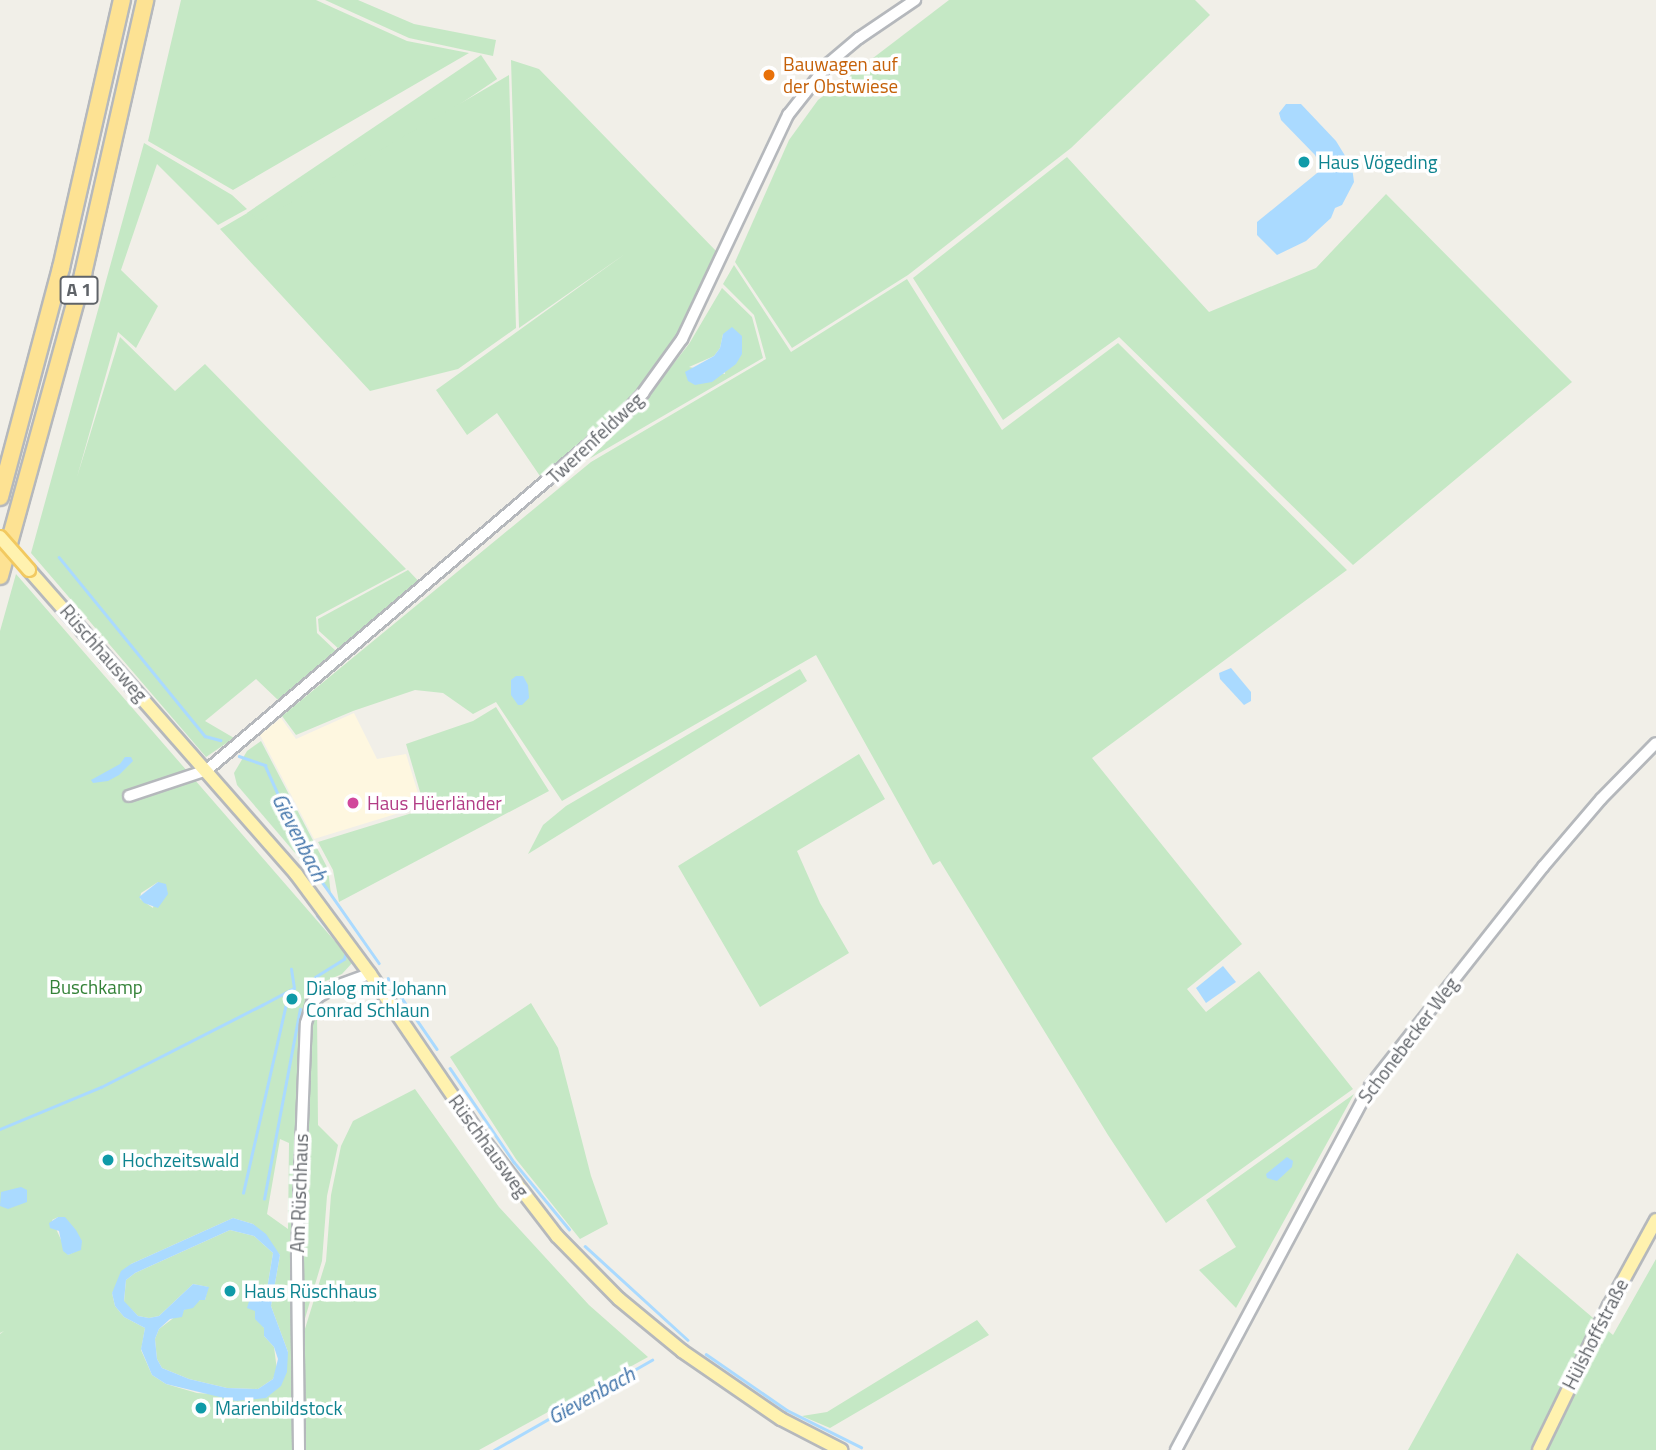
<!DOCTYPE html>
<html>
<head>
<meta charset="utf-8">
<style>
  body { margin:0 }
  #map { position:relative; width:1656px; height:1450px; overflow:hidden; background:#f1efe8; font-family:"Titillium Web",sans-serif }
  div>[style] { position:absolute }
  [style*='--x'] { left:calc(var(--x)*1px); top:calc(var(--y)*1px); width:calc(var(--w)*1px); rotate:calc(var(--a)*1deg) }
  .commercial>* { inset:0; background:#fef7e0 }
  .green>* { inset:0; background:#c5e8c5; transform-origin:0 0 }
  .water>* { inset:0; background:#aadaff }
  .stream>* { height:2.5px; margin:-1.25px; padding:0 1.25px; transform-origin:1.25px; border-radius:1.25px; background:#aadaff }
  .roads { filter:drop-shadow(2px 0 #b5b8bc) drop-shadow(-2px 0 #b5b8bc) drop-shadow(0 2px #b5b8bc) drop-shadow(0 -2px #b5b8bc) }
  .minor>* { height:10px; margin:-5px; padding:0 5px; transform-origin:5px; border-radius:5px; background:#fff }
  .major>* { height:12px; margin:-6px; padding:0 6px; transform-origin:6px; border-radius:6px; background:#fff2af }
  .highway>* { height:16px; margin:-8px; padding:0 8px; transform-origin:8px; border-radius:8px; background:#fde293 }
  .bridges { filter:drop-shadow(2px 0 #f2c960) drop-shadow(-2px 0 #f2c960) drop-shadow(0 2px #f2c960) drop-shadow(0 -2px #f2c960) }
  .major-bridge>* { height:12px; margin:-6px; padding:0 6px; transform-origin:6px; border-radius:6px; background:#fff2af }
  .dots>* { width:19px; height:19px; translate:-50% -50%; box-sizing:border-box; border:4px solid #fff; border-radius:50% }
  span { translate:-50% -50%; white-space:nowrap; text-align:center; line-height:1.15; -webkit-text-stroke:7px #fff; paint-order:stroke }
  .shield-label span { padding:2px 5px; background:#fff; border:2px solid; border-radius:5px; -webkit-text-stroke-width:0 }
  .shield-label { font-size:18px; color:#5f6368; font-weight:700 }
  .food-label { font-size:19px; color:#c56008 }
  .left { translate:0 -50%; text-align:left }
  .culture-label { font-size:19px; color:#0d838f }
  .street-label { font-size:19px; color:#5f6368 }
  .hotel-label { font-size:19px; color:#b23c85 }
  .park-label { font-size:19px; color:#348238 }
  .water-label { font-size:21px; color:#4174aa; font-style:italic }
</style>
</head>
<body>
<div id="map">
  <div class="commercial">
    <i style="clip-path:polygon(354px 713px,377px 759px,406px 754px,422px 806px,314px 839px,260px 735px,281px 718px,296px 739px)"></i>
  </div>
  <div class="green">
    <i style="clip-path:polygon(181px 0,316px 0,407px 41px,469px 53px,233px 190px,148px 141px)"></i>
    <i style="clip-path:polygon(325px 0,358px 0,414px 24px,496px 40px,493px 56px,409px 38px)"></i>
    <i style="clip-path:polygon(949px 0,1195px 0,1210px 15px,1071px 148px,908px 275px,792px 348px,735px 262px,789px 140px,818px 100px)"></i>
    <i style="left:481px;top:55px;width:29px;height:282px;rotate:56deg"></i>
    <i style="clip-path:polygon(511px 60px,539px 69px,717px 252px,682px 327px,641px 386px,617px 417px,542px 479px,497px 413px,467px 435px,436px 390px,625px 254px,519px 328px)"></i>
    <i style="clip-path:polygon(509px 75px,516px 328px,458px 369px,370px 391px,220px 229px,249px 212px,259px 221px)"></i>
    <i style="clip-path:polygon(144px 143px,232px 195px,247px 209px,218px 225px,157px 164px,121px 270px,158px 306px,136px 348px,118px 332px,77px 477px,120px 337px,175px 391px,205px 364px,406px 569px,316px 617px,317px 633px,338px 653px,278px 700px,256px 679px,205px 721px,234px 738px,206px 757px,31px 553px)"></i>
    <i style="clip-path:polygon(1067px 157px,1209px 312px,1316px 268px,1386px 194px,1572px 382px,1353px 565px,1119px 337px,1003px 420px,913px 278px)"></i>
    <i style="clip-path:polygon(734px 265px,791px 352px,907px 279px,1002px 430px,1118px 343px,1347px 570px,1092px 758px,1242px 944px,1187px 989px,1206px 1012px,1259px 971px,1353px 1089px,1166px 1223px,1108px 1135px,940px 861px,933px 865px,816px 655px,562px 801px,496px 702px,473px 714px,443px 693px,415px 690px,353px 711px,296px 735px,282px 716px,591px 462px,766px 359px,754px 315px,723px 284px)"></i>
    <i style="clip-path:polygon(evenodd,722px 288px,752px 317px,763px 358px,589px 459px,628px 421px,689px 344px,722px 288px,723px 334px,725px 374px,689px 367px,714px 356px,720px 348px,723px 334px)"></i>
    <i style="clip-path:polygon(408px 570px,423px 586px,340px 650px,319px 631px,318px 619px)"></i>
    <i style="clip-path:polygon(evenodd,16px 574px,353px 962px,342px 974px,307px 989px,317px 1008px,318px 1125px,338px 1145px,327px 1196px,322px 1261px,301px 1332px,295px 1450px,0 1450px,0 1334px,4px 1331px,0 1333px,0 631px,16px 574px,158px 882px,153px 908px,140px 899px,141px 893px,158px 882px,16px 574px,280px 1139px,289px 1143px,288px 1229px,267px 1214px,280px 1139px,16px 574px,58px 1217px,64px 1217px,76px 1251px,68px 1255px,52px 1220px,58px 1217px,16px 574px,233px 1218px,253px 1224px,280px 1255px,271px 1306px,288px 1352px,266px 1398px,197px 1393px,166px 1384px,152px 1375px,141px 1350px,145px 1328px,124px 1317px,115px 1306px,112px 1293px,131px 1264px,233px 1218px)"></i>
    <i style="clip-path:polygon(800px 669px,807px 681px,528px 854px,543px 825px,566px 806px)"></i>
    <i style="clip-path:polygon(496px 707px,549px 791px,339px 902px,333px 870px,318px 842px,425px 809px,406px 744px,473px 721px)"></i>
    <i style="clip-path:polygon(261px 741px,328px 869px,331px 895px,237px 785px,234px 773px,247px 751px)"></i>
    <i style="clip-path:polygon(859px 754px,885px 799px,797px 851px,820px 903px,849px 953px,760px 1007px,678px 866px)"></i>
    <i style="clip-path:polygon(531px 1003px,558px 1048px,591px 1176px,608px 1224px,580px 1239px,516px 1159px,450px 1057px)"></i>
    <i style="clip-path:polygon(415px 1089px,499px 1207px,589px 1305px,648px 1357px,479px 1450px,306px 1450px,304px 1332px,326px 1261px,331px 1195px,341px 1146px,353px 1121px)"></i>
    <i style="clip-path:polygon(1354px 1094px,1236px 1308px,1199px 1270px,1236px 1247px,1206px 1200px)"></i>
    <i style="clip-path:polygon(230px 1230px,254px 1236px,273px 1253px,265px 1301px,255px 1311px,264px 1328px,264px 1336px,274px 1347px,277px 1370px,273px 1379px,258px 1389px,227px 1388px,189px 1379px,162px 1368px,157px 1359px,155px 1339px,159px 1329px,184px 1310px,200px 1300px,205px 1300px,208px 1287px,193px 1284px,159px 1316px,149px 1318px,138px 1316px,124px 1302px,126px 1280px,135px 1273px)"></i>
    <i style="clip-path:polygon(1517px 1253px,1613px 1335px,1656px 1259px,1656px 1450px,1408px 1450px)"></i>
    <i style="clip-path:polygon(977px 1320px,989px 1335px,830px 1428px,802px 1416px,827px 1412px)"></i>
  </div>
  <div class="water">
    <i style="clip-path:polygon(1286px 104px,1301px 104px,1336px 141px,1352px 167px,1354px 182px,1342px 205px,1335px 208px,1331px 218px,1306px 241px,1277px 255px,1257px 235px,1257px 222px,1322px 169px,1315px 155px,1281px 120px,1279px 113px)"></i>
    <i style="clip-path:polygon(732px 327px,742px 336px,742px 354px,736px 364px,712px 382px,695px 385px,688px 381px,685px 372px,714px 356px,720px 348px,723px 334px)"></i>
    <i style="clip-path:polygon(1231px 668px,1251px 692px,1251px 701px,1244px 705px,1220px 679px,1219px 673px)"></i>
    <i style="clip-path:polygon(516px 676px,523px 676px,528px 685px,529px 698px,522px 705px,518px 705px,511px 695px,511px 680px)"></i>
    <i style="clip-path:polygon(125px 757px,131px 757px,133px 761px,119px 775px,108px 781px,93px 783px,91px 780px,120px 764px)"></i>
    <i style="clip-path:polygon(158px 882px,166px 884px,168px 894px,158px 908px,144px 903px,139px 897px)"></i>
    <i style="clip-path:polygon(1223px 966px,1236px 982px,1206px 1003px,1196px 988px)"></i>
    <i style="clip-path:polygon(1287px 1157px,1293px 1161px,1292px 1167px,1277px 1181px,1267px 1178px,1266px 1174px)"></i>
    <i style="clip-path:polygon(21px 1187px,27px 1190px,27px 1202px,8px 1209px,0 1206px,1px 1192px)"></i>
    <i style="clip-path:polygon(58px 1217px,65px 1217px,76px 1230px,82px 1241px,81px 1250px,68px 1255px,63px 1251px,59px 1231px,50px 1228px,49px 1223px)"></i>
    <i style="clip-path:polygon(evenodd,233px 1218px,253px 1224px,266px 1234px,280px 1255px,271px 1306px,288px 1352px,287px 1372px,281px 1386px,266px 1398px,236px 1401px,166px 1384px,152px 1375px,141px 1349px,145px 1328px,124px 1317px,115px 1306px,112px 1293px,121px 1271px,131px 1264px,233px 1218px,230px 1230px,254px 1236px,273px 1253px,265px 1301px,250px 1298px,247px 1308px,255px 1311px,255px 1319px,264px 1328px,264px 1336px,274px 1347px,278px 1359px,273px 1379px,258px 1389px,227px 1388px,189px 1379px,162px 1368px,157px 1359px,155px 1339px,159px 1329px,170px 1319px,182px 1317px,184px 1310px,193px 1308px,200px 1300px,205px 1300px,209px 1287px,193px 1284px,159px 1316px,149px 1318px,138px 1316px,124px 1301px,126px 1280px,135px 1273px,230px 1230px)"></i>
  </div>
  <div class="stream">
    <i style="--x:59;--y:557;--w:231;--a:50.8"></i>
    <i style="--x:205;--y:736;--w:16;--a:15"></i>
    <i style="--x:239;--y:756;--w:28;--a:19"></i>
    <i style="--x:265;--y:765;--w:107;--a:65.8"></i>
    <i style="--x:309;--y:863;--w:122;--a:55"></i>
    <i style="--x:315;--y:977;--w:34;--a:-32"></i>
    <i style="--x:344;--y:959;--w:7;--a:-74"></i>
    <i style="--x:346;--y:952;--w:46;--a:-128.9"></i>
    <i style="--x:388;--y:978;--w:86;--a:55.4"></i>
    <i style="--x:450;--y:1068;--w:114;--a:55.8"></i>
    <i style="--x:514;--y:1162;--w:87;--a:50.6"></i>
    <i style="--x:0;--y:1129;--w:109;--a:-22.6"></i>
    <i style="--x:101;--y:1087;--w:181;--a:-27"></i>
    <i style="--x:262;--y:1005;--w:36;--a:-28"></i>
    <i style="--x:294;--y:988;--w:19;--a:-99"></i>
    <i style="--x:243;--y:1193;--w:194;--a:-77.2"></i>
    <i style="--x:264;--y:1199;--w:193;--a:-79.3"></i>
    <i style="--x:585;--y:1246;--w:139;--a:42.4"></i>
    <i style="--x:706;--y:1354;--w:98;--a:34.7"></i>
    <i style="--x:787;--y:1410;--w:83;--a:26.6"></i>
    <i style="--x:494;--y:1450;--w:182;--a:-29.7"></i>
  </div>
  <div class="roads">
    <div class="minor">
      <i style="--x:129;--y:796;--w:82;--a:-18.4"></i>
      <i style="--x:207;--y:770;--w:544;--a:-40.45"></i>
      <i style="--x:621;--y:417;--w:33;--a:-47"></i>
      <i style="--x:643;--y:393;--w:67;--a:-54.2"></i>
      <i style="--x:682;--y:339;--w:248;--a:-64.7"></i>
      <i style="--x:788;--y:115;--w:66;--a:-51.7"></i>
      <i style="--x:829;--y:63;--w:39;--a:-40"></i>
      <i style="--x:859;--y:38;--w:68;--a:-34.2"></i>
      <i style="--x:299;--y:1450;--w:196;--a:-90.6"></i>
      <i style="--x:297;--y:1254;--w:231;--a:-87.8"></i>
      <i style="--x:306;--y:1023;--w:21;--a:-73"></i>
      <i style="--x:312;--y:1003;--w:8;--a:-45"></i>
      <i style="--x:318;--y:997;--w:24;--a:-30"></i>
      <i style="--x:339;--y:985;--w:33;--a:-20"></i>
      <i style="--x:1176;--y:1450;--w:412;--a:-61.9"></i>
      <i style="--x:1370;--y:1086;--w:279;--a:-51.7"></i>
      <i style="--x:1543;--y:867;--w:89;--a:-49.5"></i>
      <i style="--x:1601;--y:799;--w:78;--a:-45.5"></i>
    </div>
    <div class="major">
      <i style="--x:29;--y:570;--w:405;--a:48.7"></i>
      <i style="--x:296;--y:874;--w:124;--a:53.5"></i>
      <i style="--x:370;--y:974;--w:196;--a:55.8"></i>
      <i style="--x:480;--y:1136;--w:126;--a:52.4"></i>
      <i style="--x:557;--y:1236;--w:88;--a:45.5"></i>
      <i style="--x:619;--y:1299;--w:82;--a:39.5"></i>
      <i style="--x:682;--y:1351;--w:120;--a:34.5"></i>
      <i style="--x:781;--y:1419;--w:68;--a:27.3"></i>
      <i style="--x:1539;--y:1450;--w:160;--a:-64.1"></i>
      <i style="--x:1609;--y:1306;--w:98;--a:-61.3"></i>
    </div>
    <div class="highway">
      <i style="--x:0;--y:497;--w:237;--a:-75.1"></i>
      <i style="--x:61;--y:268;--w:275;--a:-77.2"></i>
      <i style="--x:0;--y:576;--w:313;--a:-74.6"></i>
      <i style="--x:83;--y:274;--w:281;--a:-77.2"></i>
    </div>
  </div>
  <div class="bridges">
    <div class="major-bridge">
      <i style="--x:0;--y:537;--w:44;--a:48.7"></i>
    </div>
  </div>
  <div class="dots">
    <i style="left:769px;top:75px;background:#e8710a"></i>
    <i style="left:1304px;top:162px;background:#0f9aa8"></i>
    <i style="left:353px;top:803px;background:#d1479c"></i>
    <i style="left:292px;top:999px;background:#0f9aa8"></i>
    <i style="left:108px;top:1160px;background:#0f9aa8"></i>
    <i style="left:230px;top:1291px;background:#0f9aa8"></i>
    <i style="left:201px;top:1408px;background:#0f9aa8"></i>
  </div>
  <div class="shield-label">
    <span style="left:79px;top:290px">A 1</span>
  </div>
  <div class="food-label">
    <span class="left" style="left:783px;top:75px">Bauwagen auf<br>der Obstwiese</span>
  </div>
  <div class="culture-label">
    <span class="left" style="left:1318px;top:162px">Haus Vögeding</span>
    <span class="left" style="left:306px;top:999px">Dialog mit Johann<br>Conrad Schlaun</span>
    <span class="left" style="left:122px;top:1160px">Hochzeitswald</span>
    <span class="left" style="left:244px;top:1291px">Haus Rüschhaus</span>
    <span class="left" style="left:215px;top:1408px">Marienbildstock</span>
  </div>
  <div class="street-label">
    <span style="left:595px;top:438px;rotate:-43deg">Twerenfeldweg</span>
    <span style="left:104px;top:653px;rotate:49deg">Rüschhausweg</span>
    <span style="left:1408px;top:1040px;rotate:-53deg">Schonebecker Weg</span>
    <span style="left:489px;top:1146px;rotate:54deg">Rüschhausweg</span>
    <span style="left:299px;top:1193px;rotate:-88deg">Am Rüschhaus</span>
    <span style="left:1595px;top:1334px;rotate:-63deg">Hülshoffstraße</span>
  </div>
  <div class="hotel-label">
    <span class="left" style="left:367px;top:803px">Haus Hüerländer</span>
  </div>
  <div class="park-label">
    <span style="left:96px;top:987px">Buschkamp</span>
  </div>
  <div class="water-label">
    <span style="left:300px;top:837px;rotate:63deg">Gievenbach</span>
    <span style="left:591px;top:1395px;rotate:-29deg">Gievenbach</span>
  </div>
</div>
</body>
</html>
